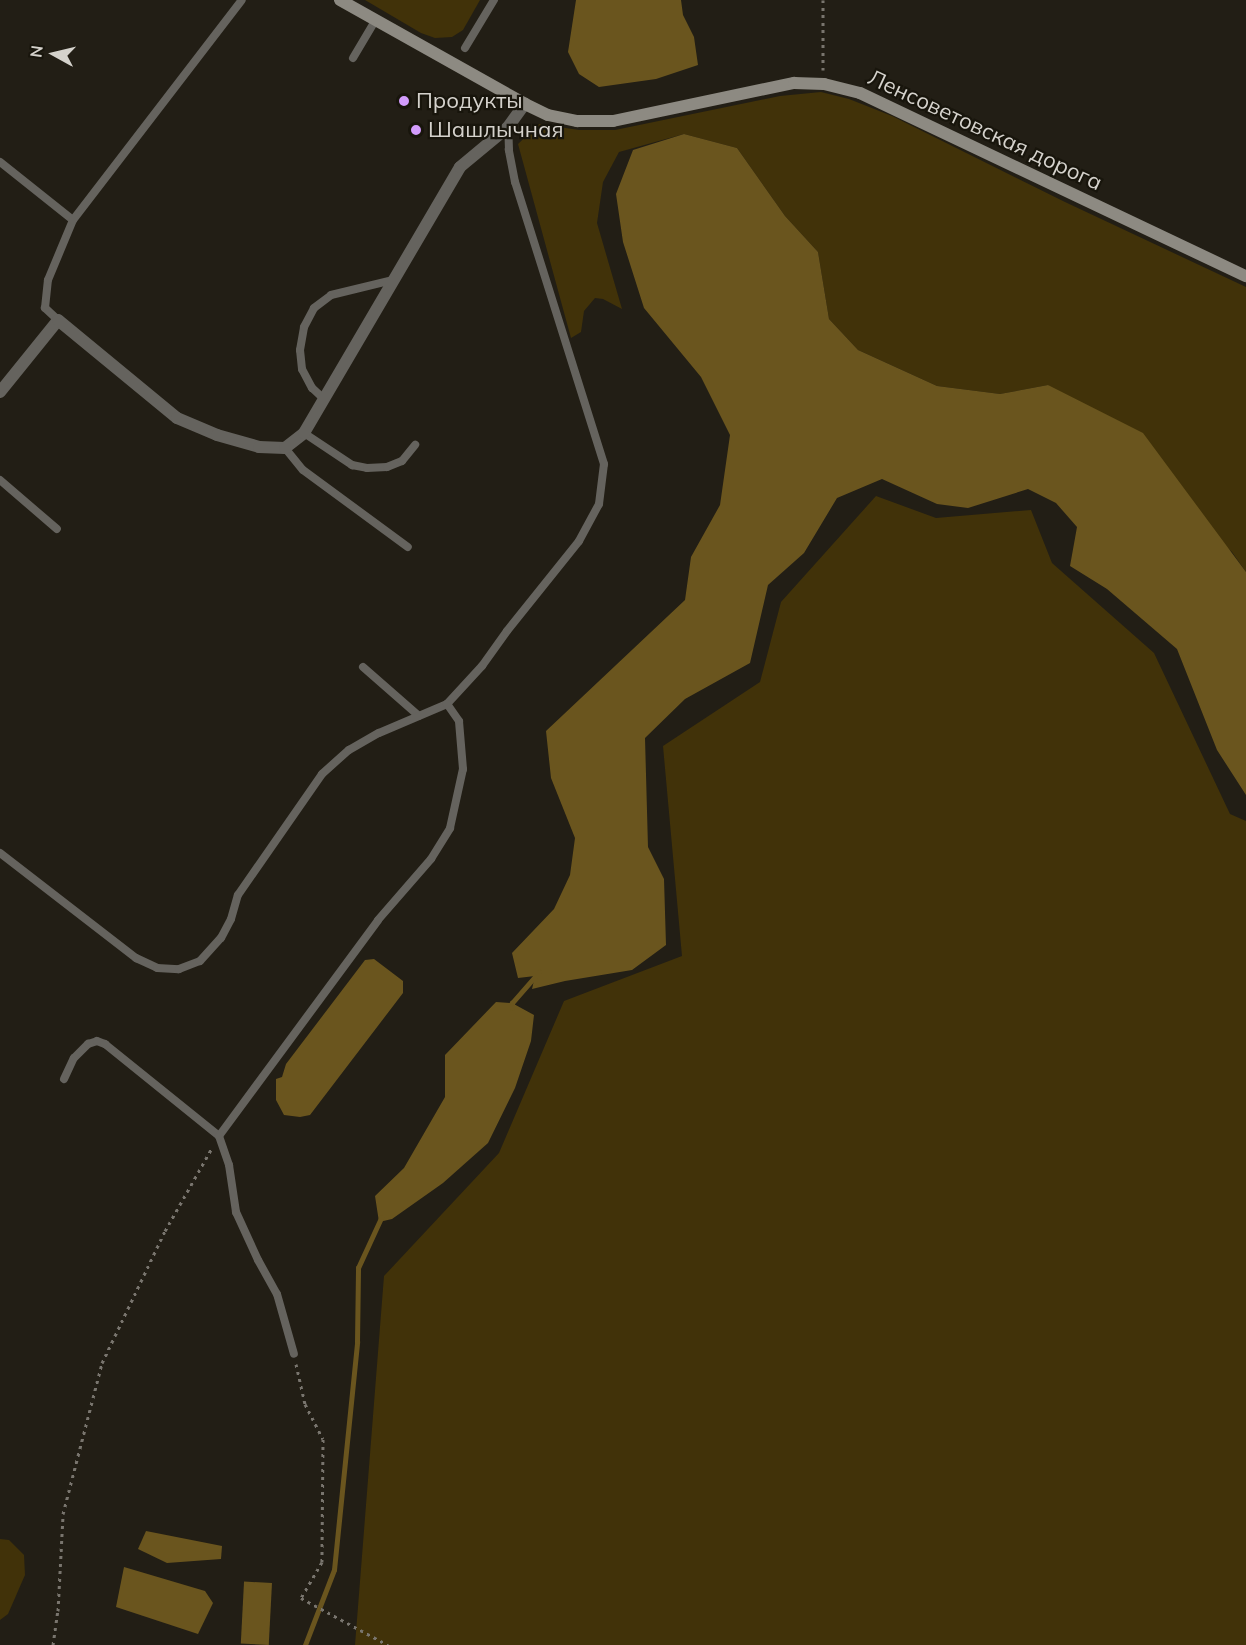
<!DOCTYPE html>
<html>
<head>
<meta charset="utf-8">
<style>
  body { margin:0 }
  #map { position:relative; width:1246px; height:1645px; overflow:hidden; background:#221e15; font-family:Mulish,sans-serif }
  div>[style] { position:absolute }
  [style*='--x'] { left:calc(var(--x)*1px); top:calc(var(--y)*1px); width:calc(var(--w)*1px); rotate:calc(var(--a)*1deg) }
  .green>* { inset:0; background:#413209 }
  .water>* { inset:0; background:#6a551e; transform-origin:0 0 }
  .stream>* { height:4.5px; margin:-2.25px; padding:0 2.25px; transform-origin:2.25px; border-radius:2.25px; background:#6a551e }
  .path>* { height:3px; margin-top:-1.5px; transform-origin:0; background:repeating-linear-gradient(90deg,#79756e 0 3px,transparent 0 7.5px) }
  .lane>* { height:8px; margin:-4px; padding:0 4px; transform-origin:4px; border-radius:4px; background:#65635e }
  .street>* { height:12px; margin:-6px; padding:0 6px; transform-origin:6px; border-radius:6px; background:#65635e }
  .secondary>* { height:12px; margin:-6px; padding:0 6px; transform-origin:6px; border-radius:6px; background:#8d8a82 }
  .dots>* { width:16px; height:16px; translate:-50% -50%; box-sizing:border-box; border:3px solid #18150c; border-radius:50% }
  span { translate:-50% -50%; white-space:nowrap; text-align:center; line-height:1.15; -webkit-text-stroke:4.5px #18150c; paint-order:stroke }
  .poi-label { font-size:22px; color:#d5d2cc }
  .left { translate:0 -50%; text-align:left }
  .street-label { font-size:22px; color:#d5d2cc }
  .north { position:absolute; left:24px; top:24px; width:60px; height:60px; -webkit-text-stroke:4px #18150c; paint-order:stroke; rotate:278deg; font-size:16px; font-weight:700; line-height:24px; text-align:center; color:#d5d2cc }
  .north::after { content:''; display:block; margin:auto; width:21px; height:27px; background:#d5d2cc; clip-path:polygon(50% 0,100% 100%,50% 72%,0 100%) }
</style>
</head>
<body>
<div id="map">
  <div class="green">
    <i style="clip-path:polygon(365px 0,480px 0,463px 30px,452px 37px,435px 38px,421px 33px)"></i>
    <i style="clip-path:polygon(821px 92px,849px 99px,892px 116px,1065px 202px,1246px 287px,1246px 572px,1232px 552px,1048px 385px,1000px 394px,937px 386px,858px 350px,829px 319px,818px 252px,785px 216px,737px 148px,684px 134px,619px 152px,603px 182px,597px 223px,622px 309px,603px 299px,595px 298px,584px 311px,581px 332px,571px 338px,518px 144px,539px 124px,579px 130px,615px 130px,780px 96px)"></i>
    <i style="clip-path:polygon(876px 496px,936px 518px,1031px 510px,1052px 563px,1154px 653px,1230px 814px,1246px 821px,1246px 1645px,355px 1645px,384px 1276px,499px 1153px,564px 1001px,682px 956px,663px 746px,760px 682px,781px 602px)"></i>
    <i style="clip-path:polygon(0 1539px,9px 1540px,24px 1555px,25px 1575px,8px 1614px,0 1620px)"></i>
  </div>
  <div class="water">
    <i style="clip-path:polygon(576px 0,681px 0,683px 15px,694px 37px,698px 65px,656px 79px,599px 87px,579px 74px,568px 52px)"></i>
    <i style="clip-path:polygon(684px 134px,737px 148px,785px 216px,818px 252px,829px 319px,858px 350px,937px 386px,1000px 394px,1048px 385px,1143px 433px,1246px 572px,1246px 795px,1217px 750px,1177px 649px,1107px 589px,1070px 566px,1077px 527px,1056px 503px,1028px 489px,968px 508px,937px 504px,882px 479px,837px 498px,804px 553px,768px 585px,750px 663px,685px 699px,645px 738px,648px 847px,664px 879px,666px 945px,632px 970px,565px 981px,532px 989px,535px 976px,518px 978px,512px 953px,554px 909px,570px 875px,575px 838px,551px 778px,546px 731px,685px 600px,691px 557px,720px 505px,730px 435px,701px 377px,644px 308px,623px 242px,616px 194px,633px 150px)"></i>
    <i style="clip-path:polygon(374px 959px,403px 981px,403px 993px,310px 1115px,300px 1117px,284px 1115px,276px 1100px,276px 1079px,282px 1077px,286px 1064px,365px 960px)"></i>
    <i style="clip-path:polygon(496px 1002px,512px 1003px,534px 1015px,531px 1041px,515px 1088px,488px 1143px,443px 1183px,392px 1219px,379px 1222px,375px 1196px,404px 1168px,445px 1097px,445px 1055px)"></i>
    <i style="clip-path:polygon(146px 1531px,222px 1546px,221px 1559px,167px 1563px,138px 1549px)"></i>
    <i style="clip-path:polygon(124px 1567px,205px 1591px,213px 1603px,198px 1634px,116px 1607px)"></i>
    <i style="left:272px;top:1583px;width:62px;height:28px;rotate:93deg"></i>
  </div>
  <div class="stream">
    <i style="--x:512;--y:1008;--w:5;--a:-90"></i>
    <i style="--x:512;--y:1003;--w:41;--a:-48.9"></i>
    <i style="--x:305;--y:1645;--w:80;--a:-68.9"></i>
    <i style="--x:334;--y:1570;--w:229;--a:-84.2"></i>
    <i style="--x:357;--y:1342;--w:74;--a:-89.2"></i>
    <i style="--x:358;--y:1268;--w:55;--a:-65.3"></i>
  </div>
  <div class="path">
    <i style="--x:823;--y:0;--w:70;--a:90"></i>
    <i style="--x:296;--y:1364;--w:41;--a:77.3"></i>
    <i style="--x:305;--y:1404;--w:39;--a:63"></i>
    <i style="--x:323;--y:1439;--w:123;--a:90.5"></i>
    <i style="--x:322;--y:1562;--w:42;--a:120.3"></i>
    <i style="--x:301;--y:1598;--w:99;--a:28.4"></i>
    <i style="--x:53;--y:1645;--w:34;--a:-82"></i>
    <i style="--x:58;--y:1611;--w:97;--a:-87"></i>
    <i style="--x:63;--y:1514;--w:156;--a:-75.5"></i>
    <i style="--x:102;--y:1363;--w:146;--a:-64.5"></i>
    <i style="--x:165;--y:1231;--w:95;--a:-60.5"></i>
  </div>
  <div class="lane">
    <i style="--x:465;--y:48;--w:56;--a:-58.9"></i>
    <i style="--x:353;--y:58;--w:43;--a:-59.3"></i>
    <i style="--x:0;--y:162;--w:93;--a:38.5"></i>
    <i style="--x:58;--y:320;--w:18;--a:-137"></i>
    <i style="--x:45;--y:308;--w:28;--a:-84"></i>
    <i style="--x:48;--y:280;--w:65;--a:-67.4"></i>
    <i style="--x:73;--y:220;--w:277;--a:-52.5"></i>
    <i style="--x:324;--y:399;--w:16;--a:-137"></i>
    <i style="--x:312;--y:388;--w:21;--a:-118"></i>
    <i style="--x:302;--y:369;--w:19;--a:-96"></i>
    <i style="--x:300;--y:350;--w:23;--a:-80"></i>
    <i style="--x:304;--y:327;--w:21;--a:-62"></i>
    <i style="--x:314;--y:308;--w:21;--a:-37"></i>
    <i style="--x:331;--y:295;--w:64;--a:-13.6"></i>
    <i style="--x:304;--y:433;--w:58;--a:33.7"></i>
    <i style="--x:352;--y:465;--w:15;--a:11"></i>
    <i style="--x:367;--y:468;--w:20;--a:-3"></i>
    <i style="--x:387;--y:467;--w:16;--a:-22"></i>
    <i style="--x:402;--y:461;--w:21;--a:-51"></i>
    <i style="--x:285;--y:448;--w:28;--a:51"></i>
    <i style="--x:303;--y:470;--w:130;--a:36.3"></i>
    <i style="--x:0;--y:480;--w:75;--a:40.7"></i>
    <i style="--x:363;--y:667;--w:74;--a:41.2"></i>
    <i style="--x:0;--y:853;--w:172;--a:37.7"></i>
    <i style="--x:136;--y:958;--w:23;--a:25"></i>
    <i style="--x:157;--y:968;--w:22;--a:3"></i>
    <i style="--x:179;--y:969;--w:22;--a:-21"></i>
    <i style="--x:200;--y:961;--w:31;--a:-48"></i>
    <i style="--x:221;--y:938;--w:21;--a:-62"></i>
    <i style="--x:231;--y:919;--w:25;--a:-74"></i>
    <i style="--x:238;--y:895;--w:147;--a:-55.2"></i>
    <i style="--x:322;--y:774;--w:36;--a:-42"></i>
    <i style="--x:349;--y:750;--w:34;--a:-30"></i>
    <i style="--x:379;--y:733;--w:74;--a:-23.1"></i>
    <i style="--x:447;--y:704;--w:52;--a:-47.4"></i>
    <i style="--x:482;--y:666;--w:43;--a:-54.5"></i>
    <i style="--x:507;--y:631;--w:115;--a:-51.3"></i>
    <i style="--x:579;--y:541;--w:42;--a:-61.6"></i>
    <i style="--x:599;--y:504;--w:40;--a:-82.9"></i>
    <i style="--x:604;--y:464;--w:296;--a:-107.5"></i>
    <i style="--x:515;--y:182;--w:33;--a:-101"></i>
    <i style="--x:509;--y:150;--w:23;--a:-92"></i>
    <i style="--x:64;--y:1079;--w:23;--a:-65"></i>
    <i style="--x:74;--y:1058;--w:20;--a:-45"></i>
    <i style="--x:88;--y:1044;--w:9;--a:-18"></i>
    <i style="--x:97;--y:1041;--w:9;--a:21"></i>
    <i style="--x:105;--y:1044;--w:146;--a:38.9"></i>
    <i style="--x:219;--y:1136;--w:31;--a:71"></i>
    <i style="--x:229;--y:1165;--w:48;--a:81.5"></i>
    <i style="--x:236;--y:1212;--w:53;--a:65.4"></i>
    <i style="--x:258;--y:1260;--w:39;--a:61"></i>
    <i style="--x:277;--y:1294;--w:62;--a:74.2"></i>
    <i style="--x:219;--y:1136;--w:268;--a:-53.6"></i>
    <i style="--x:378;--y:920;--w:81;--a:-49"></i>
    <i style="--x:431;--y:859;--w:36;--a:-58"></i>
    <i style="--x:450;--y:828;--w:60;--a:-77.6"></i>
    <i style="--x:463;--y:769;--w:48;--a:-94.8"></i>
    <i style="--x:459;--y:721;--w:21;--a:-125"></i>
  </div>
  <div class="street">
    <i style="--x:0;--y:392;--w:92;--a:-51.1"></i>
    <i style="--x:58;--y:320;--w:154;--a:39.5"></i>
    <i style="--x:177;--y:418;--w:43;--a:23"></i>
    <i style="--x:217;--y:435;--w:44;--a:15.9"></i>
    <i style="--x:259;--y:447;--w:26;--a:2"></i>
    <i style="--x:285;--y:448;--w:24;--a:-38"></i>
    <i style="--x:304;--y:433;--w:308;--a:-59.6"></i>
    <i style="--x:460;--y:167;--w:62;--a:-39.8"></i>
    <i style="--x:508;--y:127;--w:29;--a:-54"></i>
  </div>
  <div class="secondary">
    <i style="--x:340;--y:0;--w:212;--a:29.3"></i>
    <i style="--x:525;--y:104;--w:25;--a:26"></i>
    <i style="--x:548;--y:115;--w:30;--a:12"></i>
    <i style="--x:577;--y:121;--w:36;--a:0"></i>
    <i style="--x:613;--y:121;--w:185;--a:-11.9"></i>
    <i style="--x:794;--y:83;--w:30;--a:2"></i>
    <i style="--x:824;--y:84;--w:37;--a:14"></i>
    <i style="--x:860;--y:93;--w:427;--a:25.4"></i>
  </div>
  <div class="dots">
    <i style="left:404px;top:101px;background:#d39cfc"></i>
    <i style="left:416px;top:130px;background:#d39cfc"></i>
  </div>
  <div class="poi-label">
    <span class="left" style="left:416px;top:101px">Продукты</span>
    <span class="left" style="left:428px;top:130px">Шашлычная</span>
  </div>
  <div class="street-label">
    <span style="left:985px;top:130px;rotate:25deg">Ленсоветовская дорога</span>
  </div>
  <div class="north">N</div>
</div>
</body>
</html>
